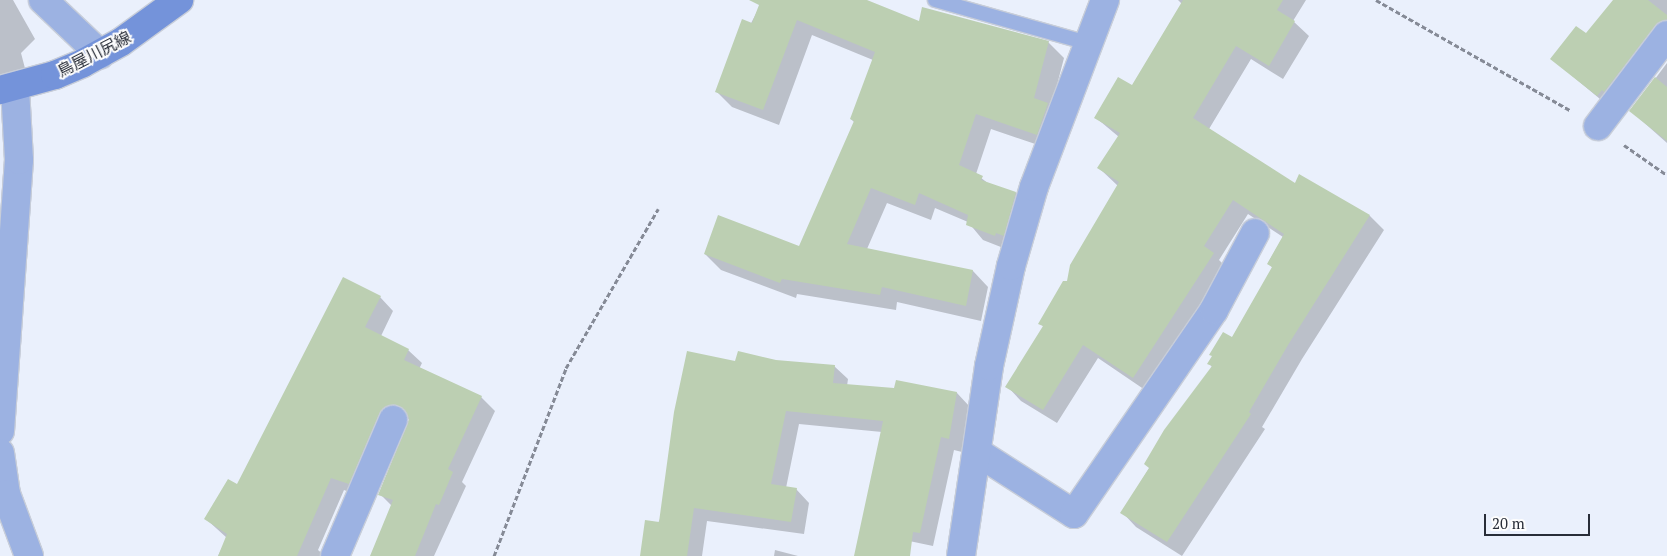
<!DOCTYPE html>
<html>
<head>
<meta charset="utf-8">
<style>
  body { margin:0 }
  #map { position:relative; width:1667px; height:556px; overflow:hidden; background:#eaf0fc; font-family:"PT Serif","Noto Sans JP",serif }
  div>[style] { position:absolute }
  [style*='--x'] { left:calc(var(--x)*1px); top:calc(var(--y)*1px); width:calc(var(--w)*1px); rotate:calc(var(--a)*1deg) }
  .shadow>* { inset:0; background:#0003 }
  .building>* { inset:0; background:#bccfb2 }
  .path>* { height:3px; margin-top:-1.5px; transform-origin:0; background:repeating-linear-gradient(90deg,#858a96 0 5px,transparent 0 7.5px) }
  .roads { filter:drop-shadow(1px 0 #c7cdd9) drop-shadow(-1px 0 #c7cdd9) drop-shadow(0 1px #c7cdd9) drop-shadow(0 -1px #c7cdd9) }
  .service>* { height:14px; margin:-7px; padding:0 7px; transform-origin:7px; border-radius:7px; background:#9cb2e2 }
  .minor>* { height:28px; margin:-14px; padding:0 14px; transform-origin:14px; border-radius:14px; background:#9cb2e2 }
  .tertiary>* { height:28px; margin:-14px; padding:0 14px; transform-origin:14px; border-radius:14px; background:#9cb2e2 }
  .secondary>* { height:28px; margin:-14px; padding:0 14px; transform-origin:14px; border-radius:14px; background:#7493da }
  span { translate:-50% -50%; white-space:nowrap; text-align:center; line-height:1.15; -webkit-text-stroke:4px #fdfdfd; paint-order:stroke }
  .street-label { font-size:16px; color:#282d38 }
  .scale { position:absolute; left:1484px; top:514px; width:106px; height:22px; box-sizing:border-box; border:2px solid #282d38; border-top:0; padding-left:6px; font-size:15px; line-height:18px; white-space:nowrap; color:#282d38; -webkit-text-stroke:4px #fdfdfd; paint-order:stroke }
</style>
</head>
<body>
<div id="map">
  <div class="shadow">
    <i style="clip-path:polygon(0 0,13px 0,35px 39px,21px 53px,27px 76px,0 81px)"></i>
    <i style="clip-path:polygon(763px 0,863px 0,971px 44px,1048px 42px,1064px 58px,1051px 108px,1053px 150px,991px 129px,976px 174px,989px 184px,1016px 193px,1031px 208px,1011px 251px,983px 240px,968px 222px,935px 208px,931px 220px,887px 203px,867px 249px,973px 271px,988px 287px,981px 321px,897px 302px,896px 310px,797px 294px,796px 298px,721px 270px,705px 254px,800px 247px,855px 123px,851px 119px,873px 60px,812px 35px,779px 125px,732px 107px,716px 91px)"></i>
    <i style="clip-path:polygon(1178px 0,1306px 0,1293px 21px,1309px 36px,1283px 79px,1251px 59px,1209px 129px,1295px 184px,1300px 176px,1370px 216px,1384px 230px,1302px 359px,1262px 427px,1265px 429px,1182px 556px,1136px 527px,1122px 512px,1212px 367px,1209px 363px,1232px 338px,1273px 268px,1268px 263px,1283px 237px,1248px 214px,1219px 260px,1227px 268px,1148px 392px,1098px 358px,1057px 423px,1021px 401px,1007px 386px,1044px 327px,1040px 323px,1068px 283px,1118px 186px,1099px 168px,1119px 137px,1095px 117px,1132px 87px,1182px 4px)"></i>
    <i style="clip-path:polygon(1614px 0,1667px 0,1667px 43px,1612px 109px,1552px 59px,1586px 35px)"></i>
    <i style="clip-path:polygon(1667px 63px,1667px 143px,1631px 111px)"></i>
    <i style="clip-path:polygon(380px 297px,393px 311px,381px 336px,408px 350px,422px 363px,419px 369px,481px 397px,495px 411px,462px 482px,466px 486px,434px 556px,371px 556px,392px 506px,380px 494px,410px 419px,398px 420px,362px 497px,344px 490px,318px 550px,325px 556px,218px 556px,227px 538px,206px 519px,237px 486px)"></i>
    <i style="clip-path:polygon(775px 362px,834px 366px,848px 379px,847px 386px,895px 390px,897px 382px,957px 393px,970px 407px,962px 452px,954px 450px,933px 546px,876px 534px,882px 432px,799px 424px,786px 488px,796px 489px,809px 503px,804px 534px,707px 521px,702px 556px,642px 556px,736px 363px)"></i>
    <i style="clip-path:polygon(775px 550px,798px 556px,774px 556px)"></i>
  </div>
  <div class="building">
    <i style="clip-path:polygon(749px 0,867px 0,919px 21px,922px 7px,1049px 41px,1034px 98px,1048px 103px,1037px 135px,976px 114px,959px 165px,983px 176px,981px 180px,1016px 192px,1004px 236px,996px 233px,995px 236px,966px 225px,968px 215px,919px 193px,915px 205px,871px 188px,847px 244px,973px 270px,966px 306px,882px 287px,880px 295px,782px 279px,780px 283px,704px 254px,718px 215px,799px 246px,854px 121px,850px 119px,875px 52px,797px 20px,763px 110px,715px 92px,742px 19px,752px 23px,759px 5px)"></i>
    <i style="clip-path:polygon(1183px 0,1283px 0,1277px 10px,1295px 21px,1269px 66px,1236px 46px,1193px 118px,1295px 183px,1299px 174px,1370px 215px,1288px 345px,1249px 412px,1251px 414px,1167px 542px,1120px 513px,1149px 468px,1144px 464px,1164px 430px,1212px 366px,1207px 364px,1212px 356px,1209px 355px,1223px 332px,1232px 337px,1272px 267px,1267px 264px,1284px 234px,1233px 200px,1204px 246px,1214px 253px,1133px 378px,1083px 345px,1043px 410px,1005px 387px,1043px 326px,1038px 324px,1063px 281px,1067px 281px,1070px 265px,1119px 182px,1097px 168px,1120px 133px,1094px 118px,1118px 77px,1132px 85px)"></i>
    <i style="clip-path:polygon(1613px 0,1648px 0,1667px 15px,1667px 19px,1655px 26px,1604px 92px,1602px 90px,1597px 96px,1550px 59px,1576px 26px,1586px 33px)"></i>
    <i style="clip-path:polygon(1655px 77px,1667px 87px,1667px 141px,1629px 111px)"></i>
    <i style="clip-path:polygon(343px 277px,381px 296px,365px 327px,409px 349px,404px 360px,482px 396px,448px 469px,453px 472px,439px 505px,436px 504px,415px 556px,370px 556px,393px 500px,378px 495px,409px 419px,405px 410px,391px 405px,379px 414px,349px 484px,331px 478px,297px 556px,218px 556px,227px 534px,204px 519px,228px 479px,237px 484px)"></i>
    <i style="clip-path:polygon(687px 351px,735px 361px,738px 351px,776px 360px,835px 365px,833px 383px,894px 388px,896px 380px,957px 392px,949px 439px,941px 437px,920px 533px,913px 532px,910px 556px,854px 556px,883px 421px,786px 411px,771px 484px,797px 488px,791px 522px,694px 508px,687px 556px,640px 556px,645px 520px,659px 522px,674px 412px)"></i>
  </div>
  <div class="path">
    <i style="--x:1376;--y:0;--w:224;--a:29.6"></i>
    <i style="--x:1624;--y:145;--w:52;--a:34.9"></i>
    <i style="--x:494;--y:556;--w:201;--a:-69"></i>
    <i style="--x:566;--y:368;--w:184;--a:-59.9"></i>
  </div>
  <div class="roads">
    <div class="service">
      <i style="--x:935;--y:0;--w:159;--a:15.7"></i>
    </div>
    <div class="minor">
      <i style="--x:43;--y:0;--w:79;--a:43.5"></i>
      <i style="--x:1598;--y:126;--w:114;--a:-52.8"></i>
      <i style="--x:977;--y:452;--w:115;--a:32.6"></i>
      <i style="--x:1074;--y:514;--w:247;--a:-55.5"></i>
      <i style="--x:1214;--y:310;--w:87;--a:-62"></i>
      <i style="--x:335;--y:556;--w:148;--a:-66.9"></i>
      <i style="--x:961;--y:556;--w:192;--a:-81.6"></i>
      <i style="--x:989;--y:366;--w:102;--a:-77.6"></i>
      <i style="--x:1011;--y:266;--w:82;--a:-73.8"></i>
      <i style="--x:1034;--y:187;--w:200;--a:-69.2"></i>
    </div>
    <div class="tertiary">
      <i style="--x:0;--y:431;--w:272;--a:-86"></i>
      <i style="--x:19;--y:160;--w:72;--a:-93.2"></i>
      <i style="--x:0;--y:453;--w:41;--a:81.7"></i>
      <i style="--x:6;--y:494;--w:66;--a:69.6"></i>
    </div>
    <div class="secondary">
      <i style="--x:0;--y:90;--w:57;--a:-15.3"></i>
      <i style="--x:55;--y:75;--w:30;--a:-23"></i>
      <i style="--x:83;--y:63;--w:43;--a:-28.9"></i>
      <i style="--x:121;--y:42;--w:72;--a:-35.9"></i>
    </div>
  </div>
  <div class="street-label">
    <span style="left:94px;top:54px;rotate:-27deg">鳥屋川尻線</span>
  </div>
  <div class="scale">20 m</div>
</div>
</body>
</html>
